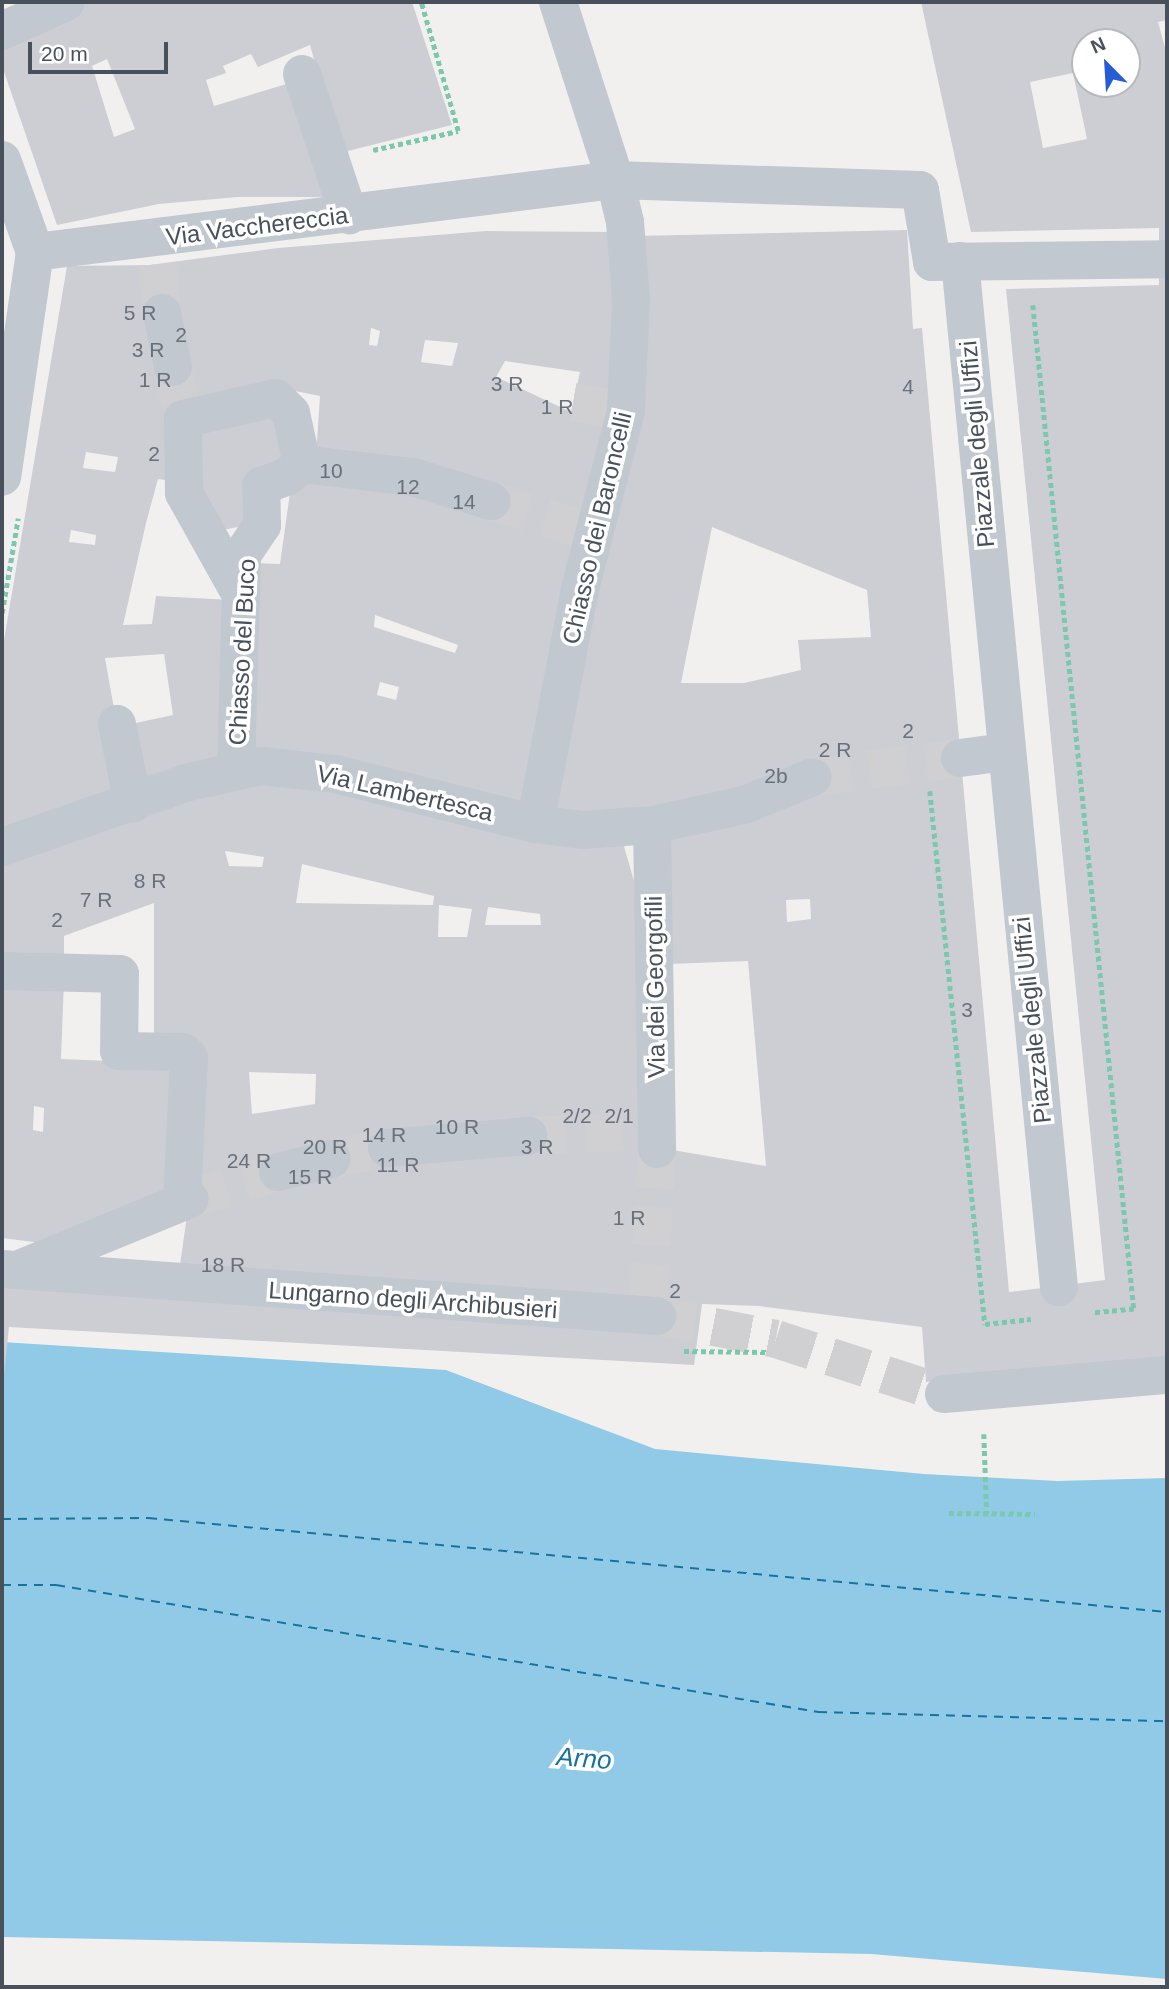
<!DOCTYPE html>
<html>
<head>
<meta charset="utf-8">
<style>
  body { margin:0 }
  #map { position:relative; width:1169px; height:1989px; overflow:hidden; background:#f2f0ef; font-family:Helvetica,sans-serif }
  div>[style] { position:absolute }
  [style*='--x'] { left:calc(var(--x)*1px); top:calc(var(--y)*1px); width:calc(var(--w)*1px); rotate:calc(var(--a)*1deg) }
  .water>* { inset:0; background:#91cae6 }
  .ferry>* { height:2px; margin-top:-1px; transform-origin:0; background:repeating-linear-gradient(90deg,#1573a2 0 9px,transparent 0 16px) }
  .building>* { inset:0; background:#cdced4 }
  .minor-tunnel>* { height:38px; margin-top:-19px; transform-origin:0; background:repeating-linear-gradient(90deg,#d0d0d2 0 38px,transparent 0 57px) }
  .path>* { height:4.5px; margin-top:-2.25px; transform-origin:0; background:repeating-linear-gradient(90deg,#7bc8ac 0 5px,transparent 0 8.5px) }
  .minor>* { height:38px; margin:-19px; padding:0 19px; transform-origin:19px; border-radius:19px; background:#c1c8d0 }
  span { translate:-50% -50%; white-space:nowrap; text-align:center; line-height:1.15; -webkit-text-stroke:7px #fff; paint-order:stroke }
  .number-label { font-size:21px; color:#69707a }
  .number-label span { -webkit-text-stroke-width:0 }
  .street-label { font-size:24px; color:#48505c }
  .water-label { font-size:26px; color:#1573a2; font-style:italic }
  .frame { position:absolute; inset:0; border:4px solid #48505c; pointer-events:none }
  .north { position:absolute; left:1071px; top:28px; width:70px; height:70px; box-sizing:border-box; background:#fff; border:2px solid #b6b9be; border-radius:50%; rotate:336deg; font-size:19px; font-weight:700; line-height:28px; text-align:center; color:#48505c }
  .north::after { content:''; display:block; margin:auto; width:24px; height:32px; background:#255dd6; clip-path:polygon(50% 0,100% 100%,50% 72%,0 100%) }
  .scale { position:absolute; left:28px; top:42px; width:140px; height:32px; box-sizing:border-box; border:4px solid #48505c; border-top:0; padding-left:9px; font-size:21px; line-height:24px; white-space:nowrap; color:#48505c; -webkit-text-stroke:5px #fff; paint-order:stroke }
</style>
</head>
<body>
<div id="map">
  <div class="water">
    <i style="clip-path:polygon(2px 1342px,446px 1370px,655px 1449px,924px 1474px,1057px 1481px,1167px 1478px,1167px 1979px,871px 1954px,2px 1937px)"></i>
  </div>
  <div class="ferry">
    <i style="--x:2;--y:1519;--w:146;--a:-0.4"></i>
    <i style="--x:148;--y:1518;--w:1023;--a:5.27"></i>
    <i style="--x:2;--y:1585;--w:54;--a:0"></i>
    <i style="--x:56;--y:1585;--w:773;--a:9.46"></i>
    <i style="--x:818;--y:1712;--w:349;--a:1.5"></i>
  </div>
  <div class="building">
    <i style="clip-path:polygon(evenodd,86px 2px,412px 2px,452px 125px,340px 153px,310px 45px,258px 67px,251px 54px,223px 66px,226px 73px,206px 80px,214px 106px,293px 82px,335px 197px,238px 197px,159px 204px,57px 225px,2px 66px,2px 41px,86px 2px,107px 59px,135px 129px,114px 137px,92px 66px,107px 59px)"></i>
    <i style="clip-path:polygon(evenodd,921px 2px,1167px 2px,1167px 20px,1158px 22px,1167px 55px,1167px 1357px,926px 1382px,922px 1327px,759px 1306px,702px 1304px,694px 1365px,9px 1327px,2px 1395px,2px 1282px,180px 1265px,193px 1172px,197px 1041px,154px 1041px,154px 903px,64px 936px,64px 967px,2px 965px,2px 854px,241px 777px,623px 843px,634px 881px,673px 1150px,766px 1166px,748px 961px,670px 964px,671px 827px,751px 795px,542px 818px,590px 591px,634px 236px,907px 230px,913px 329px,922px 328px,1009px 1292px,1105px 1280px,1006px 289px,1159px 285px,1159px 228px,971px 232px,921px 2px,1085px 42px,1127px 42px,1127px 84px,1085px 84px,1085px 42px,921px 2px,1073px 73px,1087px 139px,1043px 148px,1030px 82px,1073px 73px,921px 2px,712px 527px,867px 590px,871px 637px,798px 640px,801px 670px,744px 683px,681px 683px,712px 527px,921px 2px,225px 851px,264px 857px,262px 867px,229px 866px,225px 851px,921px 2px,302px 864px,434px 896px,433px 905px,296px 903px,302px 864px,921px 2px,810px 899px,811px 919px,787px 922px,786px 900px,810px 899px,921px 2px,439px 905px,472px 909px,467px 937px,438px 937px,439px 905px,921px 2px,488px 907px,540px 914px,541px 925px,485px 925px,488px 907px,921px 2px,249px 1072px,316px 1074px,315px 1104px,252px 1114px,249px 1072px)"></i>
    <i style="clip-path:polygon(evenodd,486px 231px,619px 232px,623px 334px,531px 815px,242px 751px,253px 563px,280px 564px,293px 471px,316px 456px,320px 396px,295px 391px,181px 413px,166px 480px,158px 479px,146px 523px,123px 625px,152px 624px,156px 596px,233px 600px,229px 760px,133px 790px,122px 726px,173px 715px,164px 654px,105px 658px,130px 798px,2px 836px,2px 652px,67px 266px,149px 265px,278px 248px,486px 231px,371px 328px,380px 331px,377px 346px,369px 345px,371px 328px,486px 231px,425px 340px,458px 343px,452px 366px,421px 362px,425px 340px,486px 231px,505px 361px,580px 372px,571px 412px,496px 377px,505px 361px,486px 231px,86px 452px,118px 457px,115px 472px,83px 468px,86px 452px,486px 231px,71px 530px,96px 535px,95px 545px,69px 542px,71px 530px,486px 231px,375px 615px,458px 645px,455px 653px,374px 627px,375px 615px,486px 231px,380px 682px,399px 687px,396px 700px,377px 695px,380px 682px)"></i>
    <i style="clip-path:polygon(274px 403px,288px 475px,259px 523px,212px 532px,185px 421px)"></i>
    <i style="clip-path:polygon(evenodd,2px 976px,64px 981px,61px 1059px,185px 1064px,179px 1184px,41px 1243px,2px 1238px,2px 976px,34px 1106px,44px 1108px,43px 1132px,33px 1130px,34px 1106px)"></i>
  </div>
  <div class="minor-tunnel">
    <i style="--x:158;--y:264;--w:49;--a:85.3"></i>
    <i style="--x:173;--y:367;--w:53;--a:79.1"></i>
    <i style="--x:573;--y:402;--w:54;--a:9.6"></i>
    <i style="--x:491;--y:501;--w:98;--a:17.1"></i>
    <i style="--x:813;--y:777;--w:148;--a:-7.4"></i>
    <i style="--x:528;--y:1136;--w:117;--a:-2.4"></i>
    <i style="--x:331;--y:1159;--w:57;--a:-11.1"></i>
    <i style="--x:190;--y:1199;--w:92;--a:-17.1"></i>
    <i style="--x:648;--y:1302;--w:153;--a:-86.6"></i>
    <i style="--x:657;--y:1316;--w:121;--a:10.9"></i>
    <i style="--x:776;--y:1339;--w:177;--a:18.1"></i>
  </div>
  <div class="path">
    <i style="--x:373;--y:150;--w:87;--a:-12.6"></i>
    <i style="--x:458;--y:131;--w:134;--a:-106"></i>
    <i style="--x:1033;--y:305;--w:1009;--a:84.26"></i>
    <i style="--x:1134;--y:1309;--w:42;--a:174.6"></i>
    <i style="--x:2;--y:613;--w:96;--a:-80.4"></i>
    <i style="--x:930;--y:791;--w:536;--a:84.11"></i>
    <i style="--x:985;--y:1324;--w:46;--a:-6.2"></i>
    <i style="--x:684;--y:1351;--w:82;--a:0.7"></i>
    <i style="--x:984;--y:1434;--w:80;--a:87.9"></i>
    <i style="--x:949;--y:1513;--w:86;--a:0.7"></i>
  </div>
  <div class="minor">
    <i style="--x:558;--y:2;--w:187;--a:72.2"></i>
    <i style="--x:615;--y:180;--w:305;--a:1.9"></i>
    <i style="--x:920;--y:190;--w:73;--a:80.5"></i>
    <i style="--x:932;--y:262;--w:235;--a:-0.7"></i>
    <i style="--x:2;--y:31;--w:70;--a:-24.4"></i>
    <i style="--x:302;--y:74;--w:149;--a:71.6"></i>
    <i style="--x:2;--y:160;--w:98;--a:70.3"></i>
    <i style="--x:35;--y:252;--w:227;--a:98.3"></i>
    <i style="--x:35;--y:252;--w:584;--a:-7.08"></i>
    <i style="--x:615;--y:180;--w:43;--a:76.6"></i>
    <i style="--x:625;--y:222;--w:78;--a:85.6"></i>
    <i style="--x:631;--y:300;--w:111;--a:92.6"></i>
    <i style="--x:626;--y:411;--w:184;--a:104.5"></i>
    <i style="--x:580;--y:589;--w:239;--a:100.8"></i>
    <i style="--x:960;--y:261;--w:1031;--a:84.49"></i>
    <i style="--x:162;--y:313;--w:55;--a:78.5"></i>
    <i style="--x:241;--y:595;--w:117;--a:-119.2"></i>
    <i style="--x:184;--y:493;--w:74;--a:-90.8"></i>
    <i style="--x:183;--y:419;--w:95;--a:-12.7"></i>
    <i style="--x:276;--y:398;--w:21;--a:45"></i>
    <i style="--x:291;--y:413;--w:52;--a:77.8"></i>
    <i style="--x:117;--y:724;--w:81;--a:78.6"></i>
    <i style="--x:960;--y:758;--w:45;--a:-7.6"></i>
    <i style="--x:236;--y:769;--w:214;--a:-88.4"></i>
    <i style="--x:242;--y:555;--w:36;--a:-56"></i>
    <i style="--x:262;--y:525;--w:39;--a:-91"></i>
    <i style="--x:261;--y:486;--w:29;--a:-20"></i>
    <i style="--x:288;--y:476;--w:18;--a:-41"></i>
    <i style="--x:302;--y:464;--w:112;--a:6.7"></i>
    <i style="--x:413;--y:477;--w:82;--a:17.1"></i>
    <i style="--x:652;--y:825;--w:324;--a:89.1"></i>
    <i style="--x:2;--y:847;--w:198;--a:-19.2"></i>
    <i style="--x:189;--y:782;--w:75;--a:-12.4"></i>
    <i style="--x:262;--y:766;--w:73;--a:6.3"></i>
    <i style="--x:335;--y:774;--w:206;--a:14"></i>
    <i style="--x:535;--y:824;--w:48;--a:7.1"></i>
    <i style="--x:583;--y:830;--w:69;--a:-4.1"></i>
    <i style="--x:652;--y:825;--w:94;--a:-12.3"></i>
    <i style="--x:744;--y:805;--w:74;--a:-22.1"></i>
    <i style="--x:2;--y:971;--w:118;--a:1.5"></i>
    <i style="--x:120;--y:974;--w:77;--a:90.7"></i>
    <i style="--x:119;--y:1051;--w:64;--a:0.9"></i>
    <i style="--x:183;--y:1052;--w:8;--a:45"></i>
    <i style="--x:189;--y:1058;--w:144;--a:92.8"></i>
    <i style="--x:387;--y:1148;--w:142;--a:-4.9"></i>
    <i style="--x:278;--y:1172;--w:55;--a:-13.8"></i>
    <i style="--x:24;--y:1267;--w:179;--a:-22.3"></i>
    <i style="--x:2;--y:1269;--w:657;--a:4.1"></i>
    <i style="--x:944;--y:1394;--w:224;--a:-4.9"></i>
  </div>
  <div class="number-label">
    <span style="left:140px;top:313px">5 R</span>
    <span style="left:181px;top:335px">2</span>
    <span style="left:148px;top:350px">3 R</span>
    <span style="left:155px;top:380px">1 R</span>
    <span style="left:507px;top:384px">3 R</span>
    <span style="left:908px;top:387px">4</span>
    <span style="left:557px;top:407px">1 R</span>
    <span style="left:154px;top:454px">2</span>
    <span style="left:331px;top:471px">10</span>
    <span style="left:408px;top:487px">12</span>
    <span style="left:464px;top:502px">14</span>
    <span style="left:908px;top:731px">2</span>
    <span style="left:835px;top:750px">2 R</span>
    <span style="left:776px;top:776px">2b</span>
    <span style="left:150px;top:881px">8 R</span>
    <span style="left:96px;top:900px">7 R</span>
    <span style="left:57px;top:920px">2</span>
    <span style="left:967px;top:1010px">3</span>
    <span style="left:577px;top:1116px">2/2</span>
    <span style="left:619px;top:1116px">2/1</span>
    <span style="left:457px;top:1127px">10 R</span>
    <span style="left:384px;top:1135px">14 R</span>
    <span style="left:325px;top:1147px">20 R</span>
    <span style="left:537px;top:1147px">3 R</span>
    <span style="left:249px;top:1161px">24 R</span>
    <span style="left:398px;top:1165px">11 R</span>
    <span style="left:310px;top:1177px">15 R</span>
    <span style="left:629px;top:1218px">1 R</span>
    <span style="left:223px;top:1265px">18 R</span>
    <span style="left:675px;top:1291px">2</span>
  </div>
  <div class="street-label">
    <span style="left:257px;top:226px;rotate:-7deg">Via Vacchereccia</span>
    <span style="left:977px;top:444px;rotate:-95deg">Piazzale degli Uffizi</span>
    <span style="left:597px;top:528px;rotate:-77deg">Chiasso dei Baroncelli</span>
    <span style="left:242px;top:652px;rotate:-87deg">Chiasso del Buco</span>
    <span style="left:405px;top:793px;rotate:13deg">Via Lambertesca</span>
    <span style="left:655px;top:987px;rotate:-91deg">Via dei Georgofili</span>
    <span style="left:1032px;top:1020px;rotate:-96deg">Piazzale degli Uffizi</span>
    <span style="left:413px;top:1300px;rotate:4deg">Lungarno degli Archibusieri</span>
  </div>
  <div class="water-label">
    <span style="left:584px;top:1759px;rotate:4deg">Arno</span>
  </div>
  <div class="frame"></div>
  <div class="north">N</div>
  <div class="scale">20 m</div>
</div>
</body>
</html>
